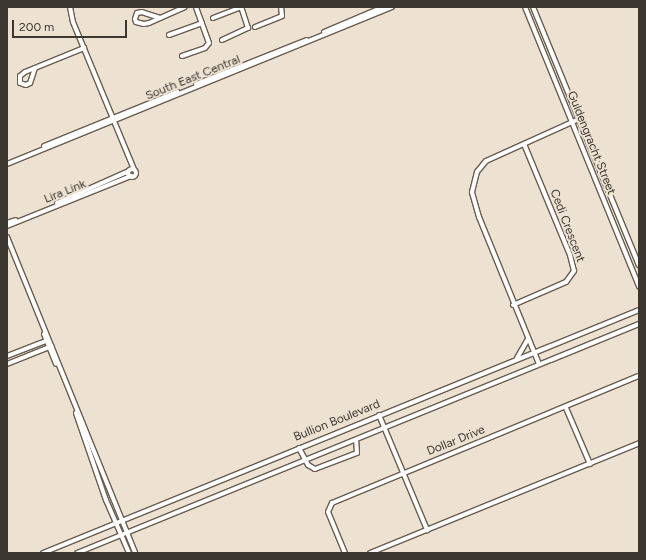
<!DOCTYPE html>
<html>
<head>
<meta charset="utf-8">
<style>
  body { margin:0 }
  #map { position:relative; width:646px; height:560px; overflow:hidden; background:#ede1d2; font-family:Figtree,sans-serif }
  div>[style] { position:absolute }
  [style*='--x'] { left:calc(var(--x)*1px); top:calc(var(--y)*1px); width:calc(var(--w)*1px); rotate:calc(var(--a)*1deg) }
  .roads { filter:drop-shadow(1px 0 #685d50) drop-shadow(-1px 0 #685d50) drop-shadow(0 1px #685d50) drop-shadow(0 -1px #685d50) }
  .minor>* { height:4px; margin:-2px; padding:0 2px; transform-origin:2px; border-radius:2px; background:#fff }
  .minor>.ring { margin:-2px; padding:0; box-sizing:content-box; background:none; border:4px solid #fff; border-radius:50% }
  span { translate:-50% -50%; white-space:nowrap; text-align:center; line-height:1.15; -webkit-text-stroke:4px #ede1d2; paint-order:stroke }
  .street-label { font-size:12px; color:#3c3731 }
  .frame { position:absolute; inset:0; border:8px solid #3c3731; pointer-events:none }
  .scale { position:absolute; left:12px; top:20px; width:115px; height:18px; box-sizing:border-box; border:2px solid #3c3731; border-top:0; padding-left:5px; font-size:12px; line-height:14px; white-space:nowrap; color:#3c3731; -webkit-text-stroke:3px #ede1d2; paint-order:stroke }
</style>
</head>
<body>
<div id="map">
  <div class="roads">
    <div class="minor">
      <i style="--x:70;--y:7;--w:15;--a:79"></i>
      <i style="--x:73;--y:22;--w:159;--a:67.5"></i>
      <i style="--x:525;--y:7;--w:302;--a:67.8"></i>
      <i style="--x:533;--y:7;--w:279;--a:67.7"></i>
      <i style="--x:160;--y:18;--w:19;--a:-162"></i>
      <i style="--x:142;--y:12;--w:5;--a:169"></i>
      <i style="--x:137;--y:13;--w:6;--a:108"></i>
      <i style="--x:135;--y:19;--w:3;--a:72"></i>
      <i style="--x:136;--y:22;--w:8;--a:14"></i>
      <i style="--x:144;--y:24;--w:5;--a:-11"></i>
      <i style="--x:149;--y:23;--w:39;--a:-24"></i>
      <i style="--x:213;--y:18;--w:30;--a:-21"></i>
      <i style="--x:255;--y:27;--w:29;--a:-22"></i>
      <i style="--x:282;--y:16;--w:9;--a:-96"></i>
      <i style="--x:324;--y:32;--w:64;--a:-23"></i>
      <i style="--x:169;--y:35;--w:35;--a:-20"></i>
      <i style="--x:222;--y:40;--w:29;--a:-25"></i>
      <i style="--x:248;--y:28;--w:22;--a:-108"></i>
      <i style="--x:182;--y:56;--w:24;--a:-19"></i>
      <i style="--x:205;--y:48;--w:6;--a:-51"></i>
      <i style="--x:209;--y:43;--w:38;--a:-110"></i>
      <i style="--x:35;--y:68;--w:16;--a:108"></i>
      <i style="--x:30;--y:83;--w:4;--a:153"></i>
      <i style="--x:26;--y:85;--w:6;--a:-162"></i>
      <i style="--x:20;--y:83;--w:7;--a:-90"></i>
      <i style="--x:20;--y:76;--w:6;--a:-39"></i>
      <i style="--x:25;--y:72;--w:64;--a:-22.1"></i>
      <i style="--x:196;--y:84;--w:119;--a:-21.6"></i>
      <i style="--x:44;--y:146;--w:144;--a:-22.1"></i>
      <i style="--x:7;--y:164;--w:416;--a:-22.2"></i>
      <i class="ring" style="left:128px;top:169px;width:4px;height:4px"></i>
      <i style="--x:57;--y:203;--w:79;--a:-24"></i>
      <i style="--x:7;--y:223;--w:9;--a:-18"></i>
      <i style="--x:7;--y:226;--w:134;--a:-22"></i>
      <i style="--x:7;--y:237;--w:341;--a:67.9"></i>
      <i style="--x:513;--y:305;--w:58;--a:-23.5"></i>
      <i style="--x:566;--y:282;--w:14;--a:-54"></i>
      <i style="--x:574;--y:271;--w:16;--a:-104"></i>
      <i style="--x:570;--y:255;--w:120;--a:-112.5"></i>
      <i style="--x:44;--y:334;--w:32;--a:68"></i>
      <i style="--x:7;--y:356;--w:44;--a:-21.3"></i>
      <i style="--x:517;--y:358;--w:22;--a:-60"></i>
      <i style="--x:7;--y:364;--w:48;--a:-21.8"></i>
      <i style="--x:539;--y:364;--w:159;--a:-112.2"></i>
      <i style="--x:479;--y:217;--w:26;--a:-106"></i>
      <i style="--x:472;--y:192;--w:21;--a:-76"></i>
      <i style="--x:477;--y:172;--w:14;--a:-51"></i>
      <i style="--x:486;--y:161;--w:102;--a:-24.3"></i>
      <i style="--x:566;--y:408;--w:61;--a:66.8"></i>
      <i style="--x:76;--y:413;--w:92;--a:71"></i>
      <i style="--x:106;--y:500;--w:58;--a:66.5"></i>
      <i style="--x:379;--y:415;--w:125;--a:67.3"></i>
      <i style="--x:299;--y:448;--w:19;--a:62"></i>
      <i style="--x:308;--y:465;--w:8;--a:30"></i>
      <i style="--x:315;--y:469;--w:45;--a:-20.9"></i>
      <i style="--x:357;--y:453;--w:13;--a:-94"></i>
      <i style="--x:43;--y:553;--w:644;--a:-22.18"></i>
      <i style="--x:77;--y:553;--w:607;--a:-22.17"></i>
      <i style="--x:345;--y:553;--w:44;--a:-112.5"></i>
      <i style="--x:328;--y:512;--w:10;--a:-66"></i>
      <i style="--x:332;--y:503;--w:332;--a:-22.5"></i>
      <i style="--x:370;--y:553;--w:291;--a:-22.2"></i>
    </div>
  </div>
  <div class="street-label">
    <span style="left:193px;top:78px;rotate:-22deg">South East Central</span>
    <span style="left:591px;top:143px;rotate:68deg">Guldengracht Street</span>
    <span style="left:65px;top:192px;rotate:-22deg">Lira Link</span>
    <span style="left:567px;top:226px;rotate:69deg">Cedi Crescent</span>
    <span style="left:337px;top:421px;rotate:-22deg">Bullion Boulevard</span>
    <span style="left:456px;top:441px;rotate:-22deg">Dollar Drive</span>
  </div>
  <div class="frame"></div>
  <div class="scale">200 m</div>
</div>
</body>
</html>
